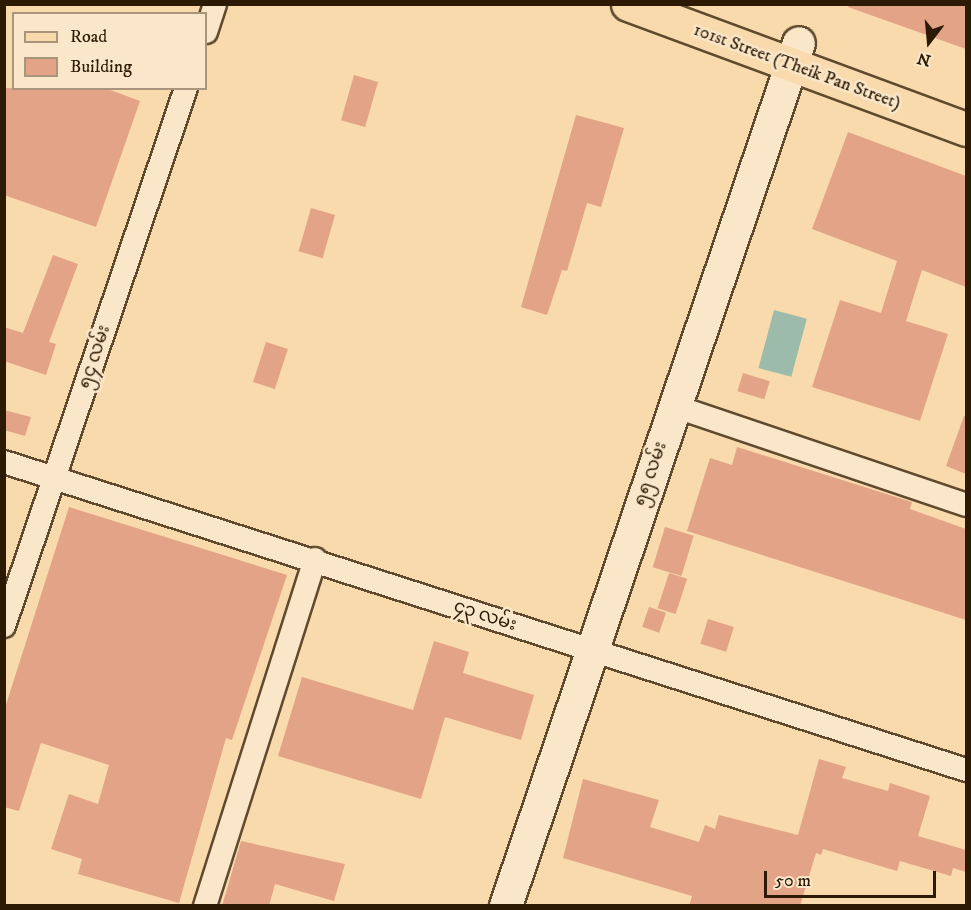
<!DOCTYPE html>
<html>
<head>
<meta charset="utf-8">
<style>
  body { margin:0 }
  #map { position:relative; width:971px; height:910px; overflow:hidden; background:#f8daad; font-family:"IM FELL DW Pica","Noto Sans Myanmar",serif }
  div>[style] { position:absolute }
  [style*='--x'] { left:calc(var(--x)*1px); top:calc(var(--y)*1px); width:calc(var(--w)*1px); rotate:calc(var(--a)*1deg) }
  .water>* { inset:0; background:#9dbbab; transform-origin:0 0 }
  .building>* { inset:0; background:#e3a387; transform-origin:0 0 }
  .roads { filter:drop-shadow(2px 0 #604a2e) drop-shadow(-2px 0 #604a2e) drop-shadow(0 2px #604a2e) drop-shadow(0 -2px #604a2e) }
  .minor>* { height:22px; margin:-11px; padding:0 11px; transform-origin:11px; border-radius:11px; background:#fae7ca }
  .secondary>* { height:32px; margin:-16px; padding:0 16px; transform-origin:16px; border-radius:16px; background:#fae7ca }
  .primary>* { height:33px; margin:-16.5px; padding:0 16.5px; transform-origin:16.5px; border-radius:16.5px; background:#f8daad }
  span { translate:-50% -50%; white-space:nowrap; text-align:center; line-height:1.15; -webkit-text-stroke:5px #fae7ca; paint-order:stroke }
  .street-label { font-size:18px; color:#2d1a04 }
  .frame { position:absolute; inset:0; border:6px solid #2d1a04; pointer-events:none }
  .legend { position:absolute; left:12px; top:12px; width:195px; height:78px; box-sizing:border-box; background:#fae7ca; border:2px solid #a8957b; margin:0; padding:8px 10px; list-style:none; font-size:18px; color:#2d1a04 }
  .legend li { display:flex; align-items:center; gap:12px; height:30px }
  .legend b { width:30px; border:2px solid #a8957b }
  .north { position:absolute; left:899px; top:12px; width:60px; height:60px; -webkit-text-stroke:4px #fae7ca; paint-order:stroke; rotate:196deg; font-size:16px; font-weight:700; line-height:24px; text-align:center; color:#2d1a04 }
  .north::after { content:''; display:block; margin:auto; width:21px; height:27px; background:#2d1a04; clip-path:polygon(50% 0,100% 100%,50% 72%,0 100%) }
  .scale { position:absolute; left:764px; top:871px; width:172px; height:27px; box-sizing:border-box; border:3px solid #2d1a04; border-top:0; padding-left:8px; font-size:18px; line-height:21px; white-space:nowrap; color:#2d1a04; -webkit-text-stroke:4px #fae7ca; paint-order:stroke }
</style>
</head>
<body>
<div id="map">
  <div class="water">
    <i style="left:774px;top:310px;width:34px;height:60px;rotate:15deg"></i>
  </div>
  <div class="building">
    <i style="clip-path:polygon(849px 4px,966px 4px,966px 49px,848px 7px)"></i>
    <i style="left:354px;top:75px;width:25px;height:47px;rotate:16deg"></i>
    <i style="clip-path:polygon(4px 88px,105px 88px,140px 101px,96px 227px,4px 195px)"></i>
    <i style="clip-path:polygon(576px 115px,624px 128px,601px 207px,587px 203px,567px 271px,562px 270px,547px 315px,521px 307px)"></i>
    <i style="clip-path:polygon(848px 132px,966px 176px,966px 287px,922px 270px,906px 321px,948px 334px,920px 421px,812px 387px,840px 300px,881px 313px,897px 261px,812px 229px)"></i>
    <i style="left:311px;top:208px;width:25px;height:45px;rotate:16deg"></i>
    <i style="clip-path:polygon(53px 255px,78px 264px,49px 342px,56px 344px,46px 375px,4px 361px,4px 327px,23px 333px)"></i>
    <i style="left:266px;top:342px;width:23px;height:42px;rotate:18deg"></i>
    <i style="left:743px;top:373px;width:28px;height:19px;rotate:17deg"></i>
    <i style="clip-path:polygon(4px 410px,31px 417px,25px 436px,4px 430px)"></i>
    <i style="clip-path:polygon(964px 416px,966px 416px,966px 474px,946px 466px)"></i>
    <i style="clip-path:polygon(737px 447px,912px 502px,910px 509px,966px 529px,966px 620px,687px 531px,710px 458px,732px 465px)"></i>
    <i style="clip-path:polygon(69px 507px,287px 575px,232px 740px,226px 738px,179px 903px,78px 874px,82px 859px,51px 849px,69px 794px,98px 804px,109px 765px,41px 743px,19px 811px,4px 807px,4px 711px)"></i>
    <i style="left:665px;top:527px;width:30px;height:42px;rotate:17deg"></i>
    <i style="left:669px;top:573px;width:19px;height:37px;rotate:18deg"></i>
    <i style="left:649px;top:607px;width:18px;height:21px;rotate:19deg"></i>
    <i style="left:708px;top:619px;width:27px;height:26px;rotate:17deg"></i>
    <i style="clip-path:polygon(434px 641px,469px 652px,463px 673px,534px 695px,521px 740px,445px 717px,421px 799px,278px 756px,302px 677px,413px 710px)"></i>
    <i style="clip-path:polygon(819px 759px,846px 767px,842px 778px,888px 791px,890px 783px,930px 796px,918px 836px,966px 850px,966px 872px,953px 868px,951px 876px,900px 861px,897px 871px,823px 849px,821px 855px,816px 853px,800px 906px,689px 906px,692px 896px,563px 858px,583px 779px,659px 800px,650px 827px,699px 842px,705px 825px,715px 829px,719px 815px,798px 835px)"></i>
    <i style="clip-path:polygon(241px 841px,345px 864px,334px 901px,275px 884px,269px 906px,222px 906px)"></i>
  </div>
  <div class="roads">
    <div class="minor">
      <i style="--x:206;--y:32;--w:29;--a:-72"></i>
      <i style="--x:674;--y:406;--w:308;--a:18.7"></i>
      <i style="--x:4;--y:462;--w:1010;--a:17.75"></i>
      <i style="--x:4;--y:626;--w:568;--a:-71.31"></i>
      <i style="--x:205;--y:906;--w:364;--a:-72.4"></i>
    </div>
    <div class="secondary">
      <i style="--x:506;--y:906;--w:911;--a:-71.25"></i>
    </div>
    <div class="primary">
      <i style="--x:628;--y:4;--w:360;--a:20.3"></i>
    </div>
  </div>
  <div class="street-label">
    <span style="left:797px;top:67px;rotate:20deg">101st Street (Theik Pan Street)</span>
    <span style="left:95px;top:357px;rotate:-72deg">၅၄ လမ်း</span>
    <span style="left:651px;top:474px;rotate:-71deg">၅၅ လမ်း</span>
    <span style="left:485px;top:616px;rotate:18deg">၄၃ လမ်း</span>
  </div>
  <div class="frame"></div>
  <ul class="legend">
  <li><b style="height:8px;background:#f8daad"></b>Road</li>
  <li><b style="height:16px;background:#e3a387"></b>Building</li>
  </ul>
  <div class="north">N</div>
  <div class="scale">50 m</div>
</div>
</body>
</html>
